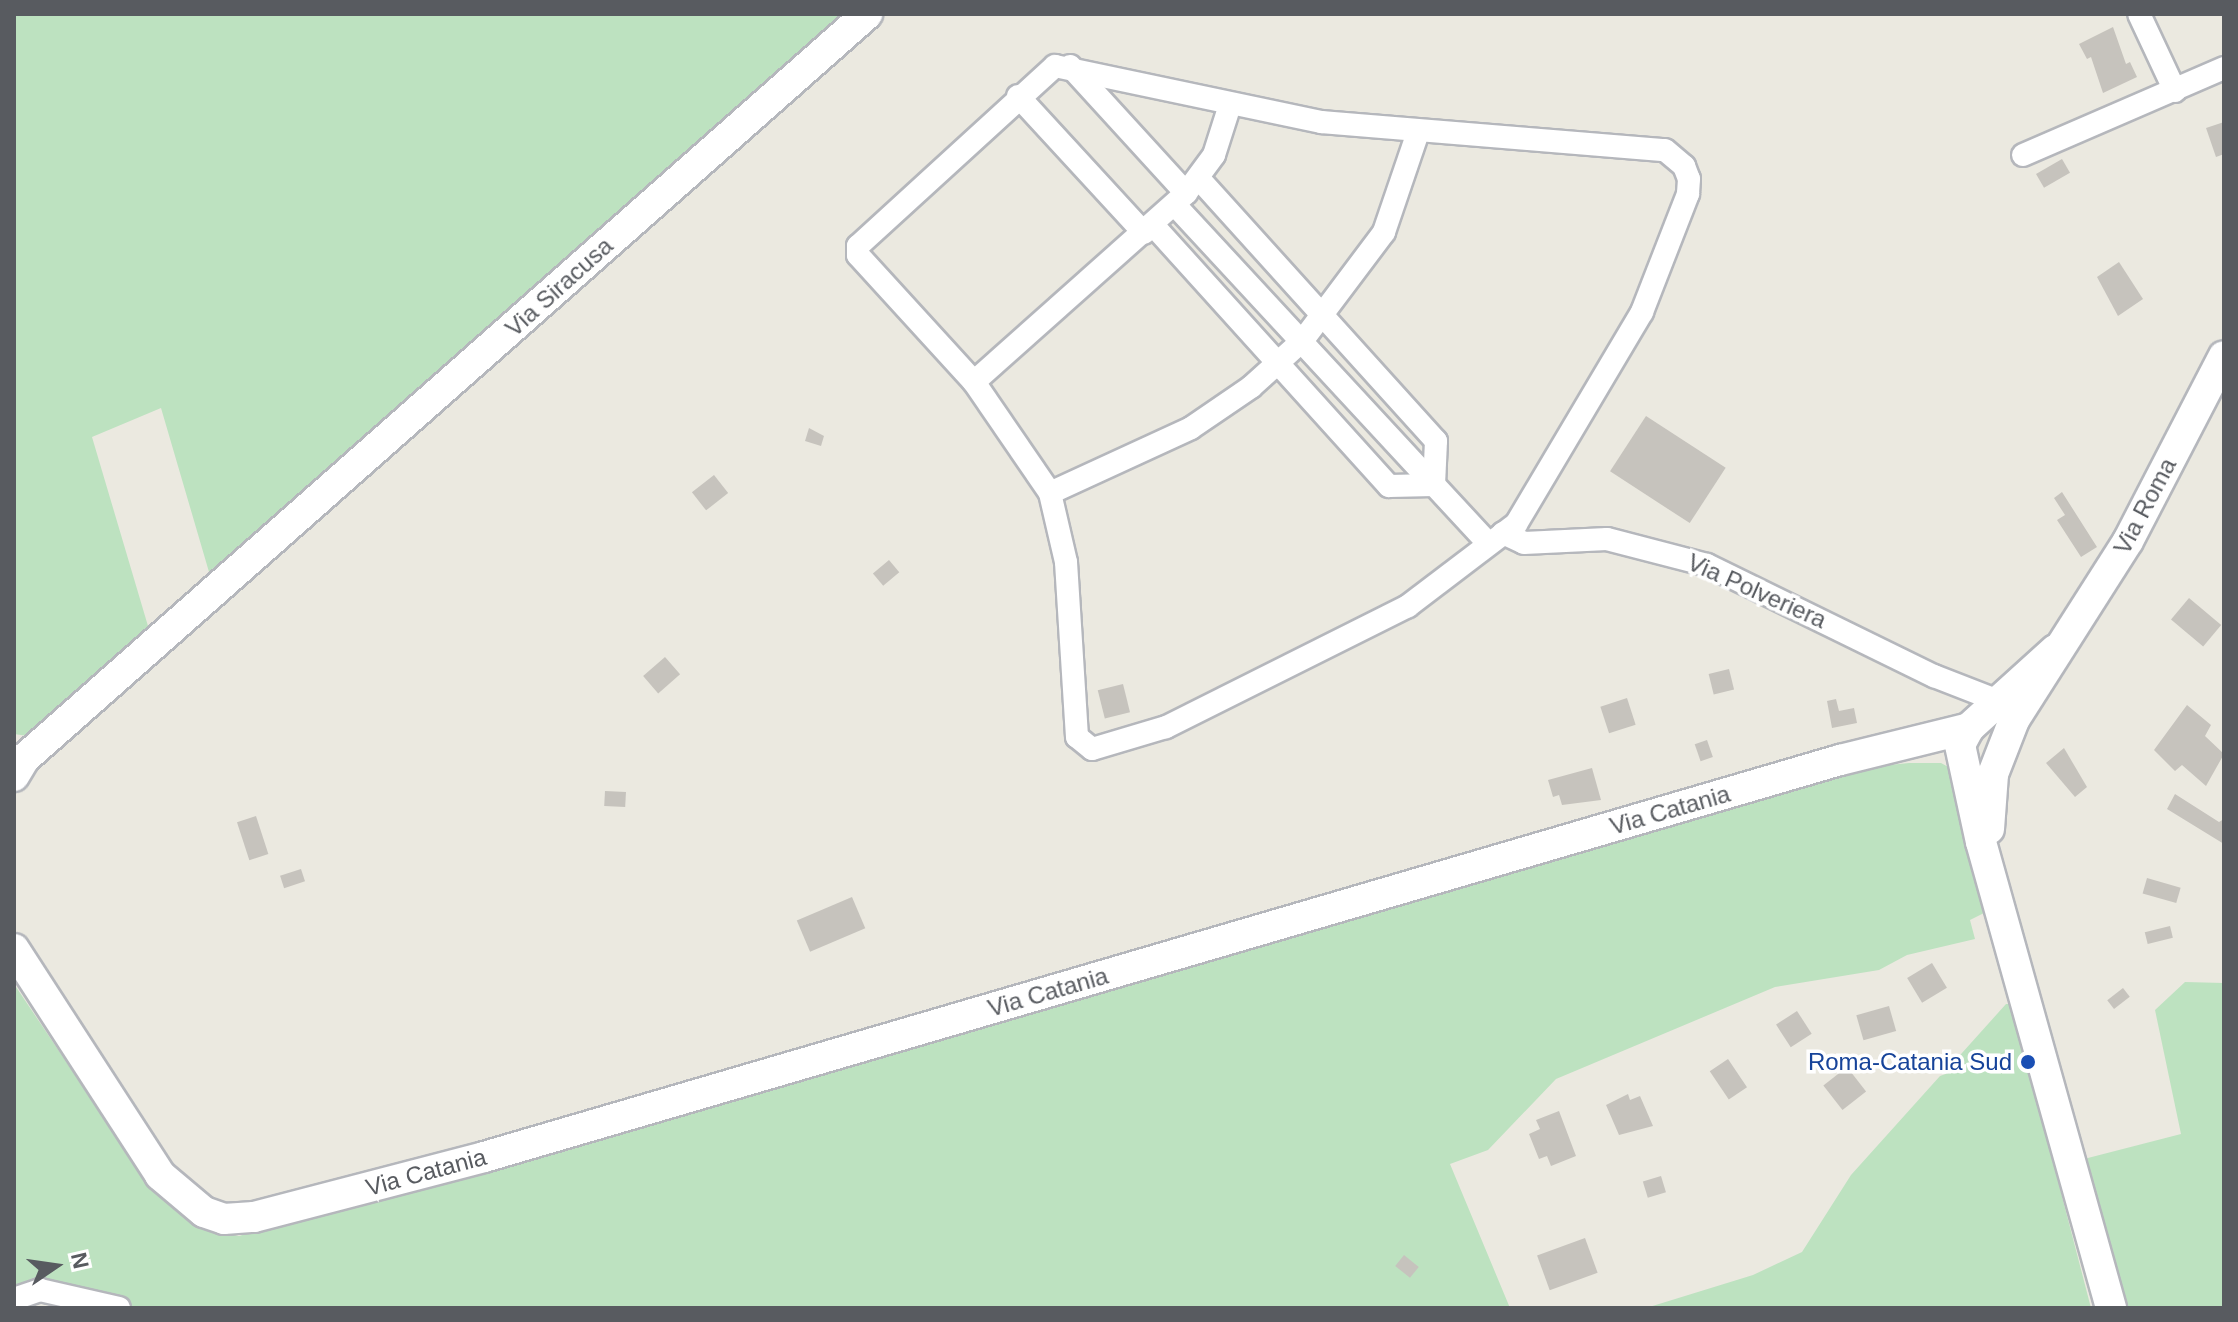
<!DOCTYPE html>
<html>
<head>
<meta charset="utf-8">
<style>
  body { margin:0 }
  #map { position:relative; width:2238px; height:1322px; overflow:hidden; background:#ebe9e0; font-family:Arial,sans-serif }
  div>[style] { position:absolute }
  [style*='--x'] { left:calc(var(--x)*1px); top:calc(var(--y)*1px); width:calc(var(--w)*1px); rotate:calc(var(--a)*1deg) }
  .green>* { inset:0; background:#bde2c0 }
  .building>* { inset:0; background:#c6c3bd; transform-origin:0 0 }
  .roads { filter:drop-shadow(2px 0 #b5b7bc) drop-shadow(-2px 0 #b5b7bc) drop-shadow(0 2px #b5b7bc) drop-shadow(0 -2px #b5b7bc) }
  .street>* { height:22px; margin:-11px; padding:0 11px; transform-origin:11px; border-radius:11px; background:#fff }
  .secondary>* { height:30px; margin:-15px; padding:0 15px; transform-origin:15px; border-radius:15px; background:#fff }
  .dots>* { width:22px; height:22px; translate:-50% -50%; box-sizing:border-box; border:4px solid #fff; border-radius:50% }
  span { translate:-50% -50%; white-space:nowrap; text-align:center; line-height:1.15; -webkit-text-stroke:7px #fff; paint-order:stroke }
  .street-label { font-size:24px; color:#585b60 }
  .transit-label { font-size:24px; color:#164399 }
  .right { translate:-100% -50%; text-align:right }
  .frame { position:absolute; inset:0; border:16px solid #585b60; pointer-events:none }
  .north { position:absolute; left:16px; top:1226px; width:80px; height:80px; -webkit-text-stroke:6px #fff; paint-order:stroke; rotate:77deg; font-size:22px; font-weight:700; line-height:32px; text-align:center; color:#585b60 }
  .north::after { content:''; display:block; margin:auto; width:28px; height:36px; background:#585b60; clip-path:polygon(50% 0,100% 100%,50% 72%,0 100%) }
</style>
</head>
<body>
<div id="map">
  <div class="green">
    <i style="clip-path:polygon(14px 14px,847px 14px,209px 572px,161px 408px,92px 437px,148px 626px,28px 736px,14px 734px)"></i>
    <i style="clip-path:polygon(1909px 763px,1941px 763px,1952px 769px,1986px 912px,1970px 920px,1975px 939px,1907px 955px,1879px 970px,1775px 987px,1556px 1079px,1488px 1150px,1450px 1164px,1510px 1308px,137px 1308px,32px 1285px,14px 1292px,14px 984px,153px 1191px,207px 1229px,239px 1236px,1870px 767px)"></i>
    <i style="clip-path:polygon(2185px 982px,2224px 983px,2224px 1308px,2126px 1308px,2084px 1159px,2181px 1134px,2155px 1010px)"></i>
    <i style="clip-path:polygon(2006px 1004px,2012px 1004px,2091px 1308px,1646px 1308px,1753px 1275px,1802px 1252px,1851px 1175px,1940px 1076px,1954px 1071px,1953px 1063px)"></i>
  </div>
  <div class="building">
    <i style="clip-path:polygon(2113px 27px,2126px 64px,2130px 62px,2137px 77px,2103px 93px,2091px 57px,2087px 59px,2079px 44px)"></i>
    <i style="clip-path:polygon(2224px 122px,2224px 154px,2216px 157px,2206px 128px)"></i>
    <i style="left:2062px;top:159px;width:16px;height:30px;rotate:60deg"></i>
    <i style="clip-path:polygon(2119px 262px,2143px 299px,2118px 316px,2097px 277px)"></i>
    <i style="left:1646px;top:416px;width:95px;height:66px;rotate:33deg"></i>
    <i style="clip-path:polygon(809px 428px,824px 436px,821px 446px,805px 441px)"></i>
    <i style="left:714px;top:475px;width:23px;height:28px;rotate:52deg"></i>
    <i style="clip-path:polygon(2062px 492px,2097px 547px,2081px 557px,2057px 520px,2065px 515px,2054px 498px)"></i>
    <i style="left:889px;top:560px;width:16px;height:21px;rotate:50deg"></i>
    <i style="left:2189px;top:598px;width:42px;height:28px;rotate:40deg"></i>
    <i style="left:665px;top:657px;width:23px;height:29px;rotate:49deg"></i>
    <i style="left:1729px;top:669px;width:21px;height:21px;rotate:76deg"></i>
    <i style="left:1123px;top:684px;width:29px;height:26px;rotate:76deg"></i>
    <i style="left:1627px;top:698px;width:28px;height:28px;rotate:72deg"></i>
    <i style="clip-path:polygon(1836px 699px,1839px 711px,1854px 708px,1857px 723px,1832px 728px,1827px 701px)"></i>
    <i style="clip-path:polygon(2187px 705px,2211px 725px,2205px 736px,2224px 754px,2206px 786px,2182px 765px,2175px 771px,2154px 750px)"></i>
    <i style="left:1707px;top:740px;width:18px;height:13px;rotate:71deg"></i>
    <i style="clip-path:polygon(2064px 748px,2087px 787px,2075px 797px,2046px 763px)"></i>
    <i style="clip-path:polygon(1592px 768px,1601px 800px,1562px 805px,1559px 795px,1553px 797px,1548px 780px)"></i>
    <i style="left:605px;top:791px;width:21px;height:15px;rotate:3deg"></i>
    <i style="clip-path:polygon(2175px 794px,2219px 822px,2224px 819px,2224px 844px,2167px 809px)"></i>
    <i style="left:256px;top:816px;width:40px;height:20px;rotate:72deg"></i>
    <i style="left:301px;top:869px;width:13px;height:22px;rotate:72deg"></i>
    <i style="left:2147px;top:878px;width:35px;height:16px;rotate:16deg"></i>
    <i style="left:852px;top:897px;width:34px;height:60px;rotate:67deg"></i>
    <i style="left:2170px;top:926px;width:12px;height:26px;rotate:76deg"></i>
    <i style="left:1932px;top:963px;width:29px;height:29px;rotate:59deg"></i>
    <i style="left:2123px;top:988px;width:11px;height:20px;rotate:52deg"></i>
    <i style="left:1889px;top:1006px;width:26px;height:34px;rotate:74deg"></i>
    <i style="left:1797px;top:1011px;width:27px;height:25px;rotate:57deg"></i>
    <i style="left:1728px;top:1059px;width:34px;height:22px;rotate:56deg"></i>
    <i style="left:1847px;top:1067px;width:31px;height:30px;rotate:52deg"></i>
    <i style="clip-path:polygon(1628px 1094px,1630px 1100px,1640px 1096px,1653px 1126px,1619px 1135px,1606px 1105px)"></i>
    <i style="clip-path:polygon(1559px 1111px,1576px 1156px,1551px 1166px,1547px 1156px,1539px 1159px,1529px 1134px,1540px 1129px,1536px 1120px)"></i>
    <i style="left:1661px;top:1176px;width:17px;height:19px;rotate:73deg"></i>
    <i style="left:1585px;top:1238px;width:37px;height:51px;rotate:70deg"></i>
    <i style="left:1404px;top:1255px;width:19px;height:14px;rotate:39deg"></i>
  </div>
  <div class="roads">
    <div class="street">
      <i style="--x:2139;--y:14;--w:85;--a:64.9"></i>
      <i style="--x:1055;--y:66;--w:272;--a:11.9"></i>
      <i style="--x:1321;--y:122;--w:345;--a:4.7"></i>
      <i style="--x:1665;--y:150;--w:25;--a:40"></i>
      <i style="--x:1684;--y:166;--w:14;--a:69"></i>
      <i style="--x:1689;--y:179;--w:15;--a:94"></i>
      <i style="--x:1688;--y:194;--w:127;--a:111.3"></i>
      <i style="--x:1642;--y:312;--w:247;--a:120.7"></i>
      <i style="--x:1516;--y:524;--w:136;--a:142.8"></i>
      <i style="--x:1408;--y:606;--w:271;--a:153.4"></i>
      <i style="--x:1166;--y:727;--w:77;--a:163.4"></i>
      <i style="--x:1092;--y:749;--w:19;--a:-141"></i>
      <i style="--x:1077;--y:737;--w:175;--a:-93.6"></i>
      <i style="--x:1066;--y:562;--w:71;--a:-103.1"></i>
      <i style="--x:1050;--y:493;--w:135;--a:-124.4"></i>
      <i style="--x:974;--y:382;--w:172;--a:-132.4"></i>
      <i style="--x:858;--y:255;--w:9;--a:-90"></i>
      <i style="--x:858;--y:246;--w:267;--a:-42.4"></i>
      <i style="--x:1070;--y:66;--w:172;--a:47.6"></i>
      <i style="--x:1018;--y:96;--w:186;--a:47.4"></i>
      <i style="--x:2023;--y:155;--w:219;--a:-23.4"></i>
      <i style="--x:1175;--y:205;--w:462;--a:47.2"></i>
      <i style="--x:1153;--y:225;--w:352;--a:47.9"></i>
      <i style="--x:1389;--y:486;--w:45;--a:-1.3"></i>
      <i style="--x:1434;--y:485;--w:44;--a:-87.4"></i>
      <i style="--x:1436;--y:441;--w:353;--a:-132.1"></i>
      <i style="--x:974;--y:382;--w:284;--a:-41.7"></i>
      <i style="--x:1186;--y:193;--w:47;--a:-53.6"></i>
      <i style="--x:1214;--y:155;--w:52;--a:-72.3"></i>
      <i style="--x:1050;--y:493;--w:155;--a:-24.7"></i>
      <i style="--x:1191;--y:428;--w:73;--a:-34.3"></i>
      <i style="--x:1251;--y:387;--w:70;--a:-42.1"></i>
      <i style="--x:1303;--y:340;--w:135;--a:-53.1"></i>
      <i style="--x:1384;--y:232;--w:106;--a:-71.2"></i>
      <i style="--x:1503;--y:533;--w:23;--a:25"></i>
      <i style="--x:1524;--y:543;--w:83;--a:-2.8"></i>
      <i style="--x:1607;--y:539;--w:103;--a:14.6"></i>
      <i style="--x:1707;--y:565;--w:253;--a:26.1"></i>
      <i style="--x:1934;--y:676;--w:69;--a:21.3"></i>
      <i style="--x:14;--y:1299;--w:28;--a:-19"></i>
      <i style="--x:40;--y:1290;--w:81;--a:12.8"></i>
    </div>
    <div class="secondary">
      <i style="--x:2055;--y:650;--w:116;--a:137.8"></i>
      <i style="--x:1969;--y:728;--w:19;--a:118"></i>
      <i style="--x:1960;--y:745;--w:99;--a:77.8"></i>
      <i style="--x:1981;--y:842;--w:484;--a:74.4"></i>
      <i style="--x:14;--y:776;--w:21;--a:-59"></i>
      <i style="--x:25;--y:758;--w:1124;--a:-41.46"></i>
      <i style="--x:1989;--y:829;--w:55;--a:-85.8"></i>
      <i style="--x:1993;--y:774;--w:58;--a:-68.7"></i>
      <i style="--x:2014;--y:720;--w:212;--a:-57.5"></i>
      <i style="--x:2128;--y:541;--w:208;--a:-62.6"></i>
      <i style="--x:14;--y:949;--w:269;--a:57.1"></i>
      <i style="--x:160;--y:1175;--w:57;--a:40.1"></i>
      <i style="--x:204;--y:1212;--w:21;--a:19"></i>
      <i style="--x:224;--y:1219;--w:30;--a:-4"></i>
      <i style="--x:254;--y:1217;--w:238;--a:-14.6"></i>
      <i style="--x:484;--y:1157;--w:1413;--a:-16.32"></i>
      <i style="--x:1840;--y:760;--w:133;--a:-13.9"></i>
    </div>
  </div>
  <div class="dots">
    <i style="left:2028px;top:1062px;background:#1a4fb4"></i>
  </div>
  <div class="street-label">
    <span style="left:559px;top:287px;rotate:-42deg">Via Siracusa</span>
    <span style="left:2145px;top:506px;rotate:-62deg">Via Roma</span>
    <span style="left:1757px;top:591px;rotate:24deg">Via Polveriera</span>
    <span style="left:1670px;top:810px;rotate:-16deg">Via Catania</span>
    <span style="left:1048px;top:992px;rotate:-16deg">Via Catania</span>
    <span style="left:426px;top:1172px;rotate:-15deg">Via Catania</span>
  </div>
  <div class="transit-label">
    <span class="right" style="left:2012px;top:1062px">Roma-Catania Sud</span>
  </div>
  <div class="frame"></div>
  <div class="north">N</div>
</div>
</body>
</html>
